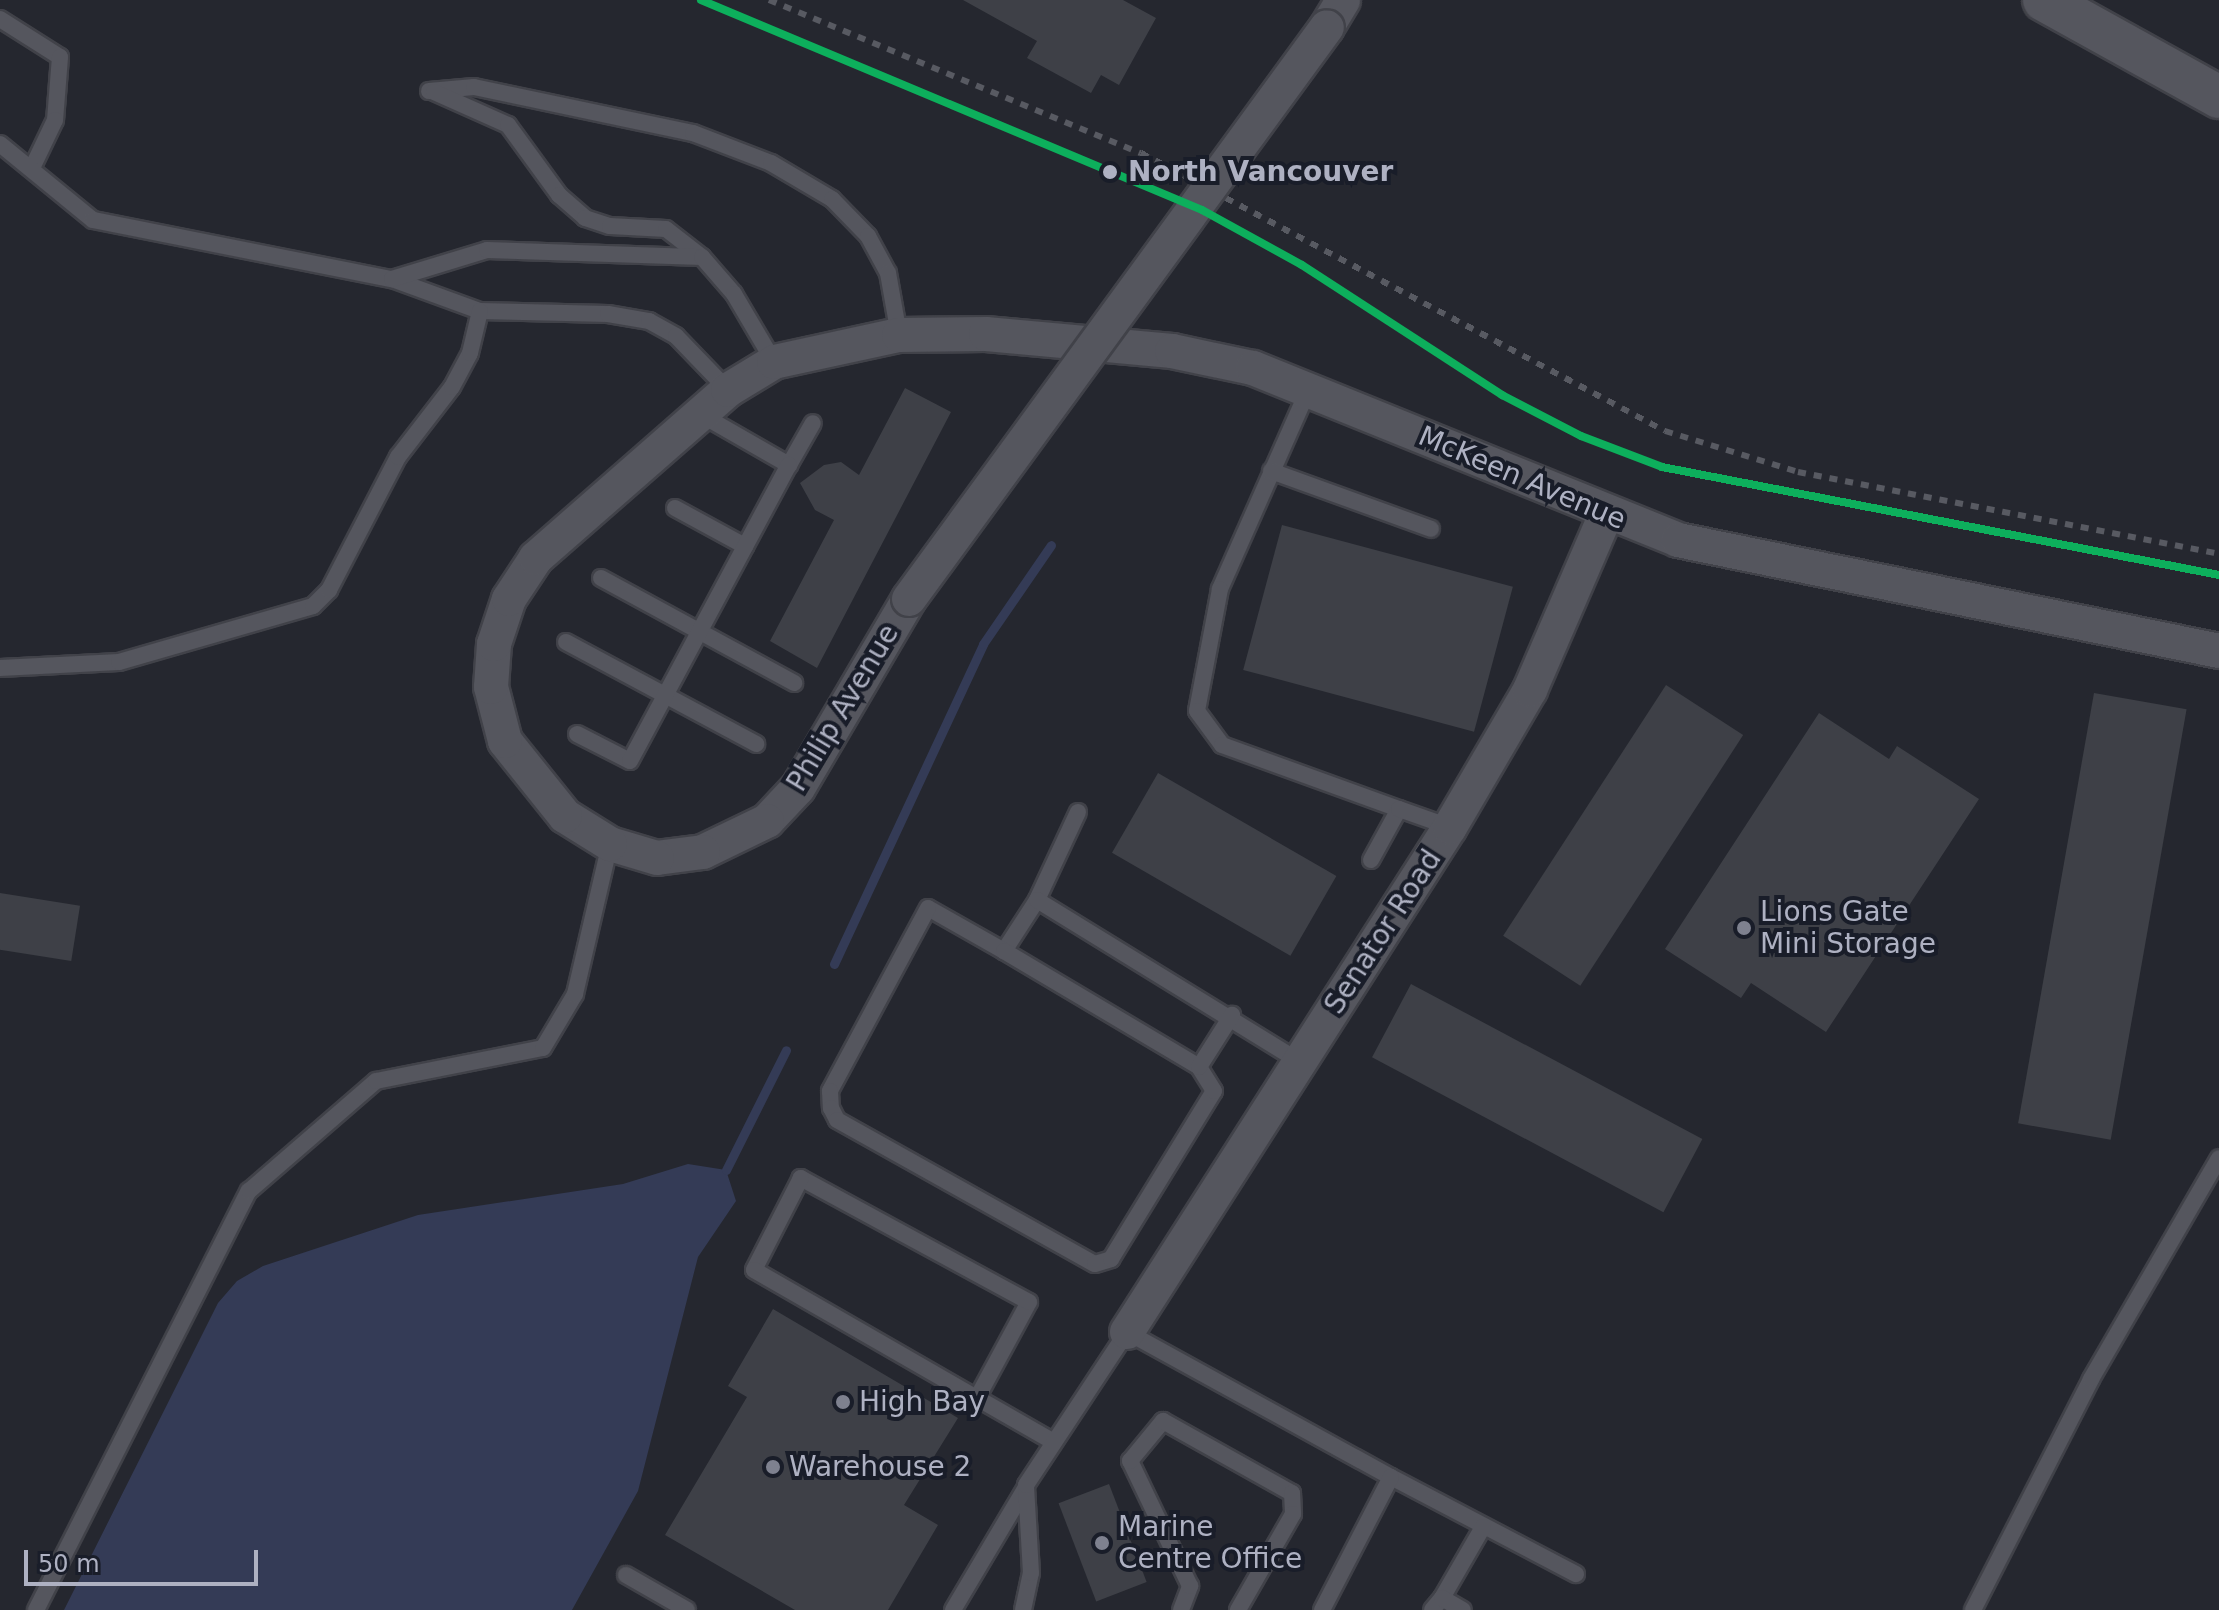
<!DOCTYPE html>
<html>
<head>
<meta charset="utf-8">
<style>
  body { margin:0 }
  #map { position:relative; width:2219px; height:1610px; overflow:hidden; background:#25272f; font-family:"DejaVu Sans",sans-serif }
  div>[style] { position:absolute }
  [style*='--x'] { left:calc(var(--x)*1px); top:calc(var(--y)*1px); width:calc(var(--w)*1px); rotate:calc(var(--a)*1deg) }
  .water>* { inset:0; background:#343b56 }
  .stream>* { height:9px; margin:-4.5px; padding:0 4.5px; transform-origin:4.5px; border-radius:4.5px; background:#343b56 }
  .building>* { inset:0; background:#3e4047; transform-origin:0 0 }
  .roads { filter:drop-shadow(2px 0 #414249) drop-shadow(-2px 0 #414249) drop-shadow(0 2px #414249) drop-shadow(0 -2px #414249) }
  .service>* { height:16px; margin:-8px; padding:0 8px; transform-origin:8px; border-radius:8px; background:#55565e }
  .minor>* { height:34px; margin:-17px; padding:0 17px; transform-origin:17px; border-radius:17px; background:#55565e }
  .tertiary>* { height:42px; margin:-21px; padding:0 21px; transform-origin:21px; border-radius:21px; background:#55565e }
  .rail>* { height:6px; margin-top:-3px; transform-origin:0; background:repeating-linear-gradient(90deg,#585a62 0 8px,transparent 0 16px) }
  .bridges { filter:drop-shadow(2px 0 #414249) drop-shadow(-2px 0 #414249) drop-shadow(0 2px #414249) drop-shadow(0 -2px #414249) }
  .minor-bridge>* { height:34px; margin:-17px; padding:0 17px; transform-origin:17px; border-radius:17px; background:#55565e }
  .rail-1>* { height:8px; margin:-4px; padding:0 4px; transform-origin:4px; border-radius:4px; background:#0daf5c }
  .dots>* { width:22px; height:22px; translate:-50% -50%; box-sizing:border-box; border:4px solid #191d29; border-radius:50% }
  span { translate:-50% -50%; white-space:nowrap; text-align:center; line-height:1.15; -webkit-text-stroke:8px #191d29; paint-order:stroke }
  .stop-label { font-size:28px; color:#aeb1c2; font-weight:700 }
  .left { translate:0 -50%; text-align:left }
  .street-label { font-size:28px; color:#aeb1c2 }
  .poi-label { font-size:28px; color:#aeb1c2 }
  .scale { position:absolute; left:24px; top:1550px; width:234px; height:36px; box-sizing:border-box; border:4px solid #aeb1c2; border-top:0; padding-left:10px; font-size:24px; line-height:28px; white-space:nowrap; color:#aeb1c2; -webkit-text-stroke:6px #191d29; paint-order:stroke }
</style>
</head>
<body>
<div id="map">
  <div class="water">
    <i style="clip-path:polygon(688px 1164px,726px 1170px,736px 1201px,698px 1257px,638px 1491px,572px 1610px,64px 1610px,218px 1303px,237px 1281px,263px 1266px,418px 1215px,623px 1184px)"></i>
  </div>
  <div class="stream">
    <i style="--x:834;--y:964;--w:353;--a:-65"></i>
    <i style="--x:983;--y:644;--w:120;--a:-55.5"></i>
    <i style="--x:726;--y:1170;--w:134;--a:-63.4"></i>
  </div>
  <div class="building">
    <i style="clip-path:polygon(963px 0,1123px 0,1156px 18px,1119px 85px,1101px 75px,1091px 93px,1027px 58px,1037px 41px)"></i>
    <i style="clip-path:polygon(905px 388px,951px 412px,817px 668px,770px 641px,834px 520px,815px 510px,800px 483px,824px 465px,841px 462px,859px 475px)"></i>
    <i style="left:1282px;top:525px;width:239px;height:150px;rotate:15deg"></i>
    <i style="left:1666px;top:685px;width:92px;height:299px;rotate:33deg"></i>
    <i style="left:2094px;top:693px;width:94px;height:437px;rotate:10deg"></i>
    <i style="clip-path:polygon(1819px 713px,1889px 759px,1897px 746px,1979px 799px,1826px 1032px,1751px 983px,1741px 998px,1665px 949px)"></i>
    <i style="left:1158px;top:773px;width:206px;height:92px;rotate:30deg"></i>
    <i style="left:0;top:893px;width:81px;height:56px;rotate:9deg"></i>
    <i style="left:1411px;top:984px;width:330px;height:83px;rotate:28deg"></i>
    <i style="clip-path:polygon(773px 1309px,958px 1418px,904px 1505px,938px 1525px,888px 1610px,795px 1610px,665px 1535px,747px 1397px,728px 1386px)"></i>
    <i style="left:1109px;top:1484px;width:105px;height:54px;rotate:69deg"></i>
  </div>
  <div class="roads">
    <div class="service">
      <i style="--x:0;--y:19;--w:71;--a:32.3"></i>
      <i style="--x:60;--y:57;--w:63;--a:94.5"></i>
      <i style="--x:55;--y:120;--w:51;--a:115.6"></i>
      <i style="--x:429;--y:91;--w:45;--a:-5.1"></i>
      <i style="--x:474;--y:87;--w:224;--a:11.9"></i>
      <i style="--x:693;--y:133;--w:84;--a:21"></i>
      <i style="--x:771;--y:163;--w:71;--a:30.5"></i>
      <i style="--x:832;--y:199;--w:52;--a:45.8"></i>
      <i style="--x:868;--y:236;--w:42;--a:61.6"></i>
      <i style="--x:888;--y:273;--w:63;--a:79.9"></i>
      <i style="--x:434;--y:92;--w:81;--a:24"></i>
      <i style="--x:508;--y:125;--w:87;--a:53.9"></i>
      <i style="--x:559;--y:195;--w:35;--a:41"></i>
      <i style="--x:585;--y:218;--w:26;--a:18"></i>
      <i style="--x:610;--y:226;--w:56;--a:3.1"></i>
      <i style="--x:666;--y:229;--w:46;--a:37.9"></i>
      <i style="--x:0;--y:144;--w:120;--a:39.3"></i>
      <i style="--x:93;--y:220;--w:305;--a:11.2"></i>
      <i style="--x:392;--y:279;--w:94;--a:20"></i>
      <i style="--x:480;--y:311;--w:128;--a:1.3"></i>
      <i style="--x:608;--y:314;--w:42;--a:9.7"></i>
      <i style="--x:649;--y:321;--w:31;--a:29"></i>
      <i style="--x:676;--y:336;--w:75;--a:46.1"></i>
      <i style="--x:392;--y:279;--w:99;--a:-17"></i>
      <i style="--x:487;--y:250;--w:215;--a:1.9"></i>
      <i style="--x:702;--y:257;--w:49;--a:49.1"></i>
      <i style="--x:734;--y:294;--w:79;--a:59.5"></i>
      <i style="--x:1309;--y:388;--w:220;--a:113.9"></i>
      <i style="--x:1220;--y:589;--w:124;--a:100.7"></i>
      <i style="--x:1197;--y:711;--w:42;--a:53.7"></i>
      <i style="--x:1222;--y:745;--w:188;--a:19.9"></i>
      <i style="--x:700;--y:414;--w:103;--a:29.8"></i>
      <i style="--x:789;--y:465;--w:48;--a:-60.3"></i>
      <i style="--x:1271;--y:471;--w:170;--a:19.9"></i>
      <i style="--x:675;--y:508;--w:80;--a:28.5"></i>
      <i style="--x:601;--y:578;--w:220;--a:28.5"></i>
      <i style="--x:566;--y:642;--w:216;--a:28.2"></i>
      <i style="--x:0;--y:668;--w:119;--a:-2.9"></i>
      <i style="--x:119;--y:662;--w:202;--a:-16.1"></i>
      <i style="--x:313;--y:606;--w:23;--a:-45"></i>
      <i style="--x:329;--y:590;--w:150;--a:-62.6"></i>
      <i style="--x:398;--y:457;--w:88;--a:-52.4"></i>
      <i style="--x:452;--y:387;--w:38;--a:-62"></i>
      <i style="--x:470;--y:353;--w:43;--a:-76.6"></i>
      <i style="--x:577;--y:734;--w:59;--a:27"></i>
      <i style="--x:630;--y:761;--w:336;--a:-61.8"></i>
      <i style="--x:1078;--y:812;--w:97;--a:115"></i>
      <i style="--x:1037;--y:900;--w:61;--a:122.9"></i>
      <i style="--x:1004;--y:951;--w:87;--a:-150.5"></i>
      <i style="--x:928;--y:908;--w:208;--a:118.2"></i>
      <i style="--x:830;--y:1091;--w:17;--a:87"></i>
      <i style="--x:831;--y:1108;--w:13;--a:63"></i>
      <i style="--x:837;--y:1120;--w:295;--a:29.2"></i>
      <i style="--x:1095;--y:1264;--w:17;--a:-17"></i>
      <i style="--x:1111;--y:1259;--w:197;--a:-58.5"></i>
      <i style="--x:1214;--y:1091;--w:28;--a:-122"></i>
      <i style="--x:1371;--y:860;--w:58;--a:-61.2"></i>
      <i style="--x:1399;--y:809;--w:54;--a:19.4"></i>
      <i style="--x:1037;--y:900;--w:309;--a:31.6"></i>
      <i style="--x:1004;--y:951;--w:227;--a:30.7"></i>
      <i style="--x:1199;--y:1067;--w:62;--a:-57.6"></i>
      <i style="--x:977;--y:1398;--w:109;--a:-61.6"></i>
      <i style="--x:1029;--y:1302;--w:260;--a:-151.5"></i>
      <i style="--x:801;--y:1178;--w:103;--a:117.1"></i>
      <i style="--x:754;--y:1270;--w:257;--a:29.9"></i>
      <i style="--x:977;--y:1398;--w:86;--a:29.8"></i>
      <i style="--x:1391;--y:1477;--w:209;--a:27.7"></i>
      <i style="--x:626;--y:1575;--w:70;--a:29.8"></i>
      <i style="--x:1442;--y:1598;--w:82;--a:-60"></i>
      <i style="--x:36;--y:1610;--w:470;--a:-63.1"></i>
      <i style="--x:249;--y:1191;--w:168;--a:-40.9"></i>
      <i style="--x:376;--y:1081;--w:170;--a:-11.2"></i>
      <i style="--x:543;--y:1048;--w:63;--a:-59.3"></i>
      <i style="--x:575;--y:994;--w:154;--a:-76.9"></i>
      <i style="--x:953;--y:1610;--w:143;--a:-59.3"></i>
      <i style="--x:1023;--y:1610;--w:38;--a:-78"></i>
      <i style="--x:1031;--y:1573;--w:88;--a:-93.3"></i>
      <i style="--x:1026;--y:1485;--w:183;--a:-56.6"></i>
      <i style="--x:1127;--y:1332;--w:301;--a:28.8"></i>
      <i style="--x:1391;--y:1477;--w:150;--a:117.4"></i>
      <i style="--x:1181;--y:1610;--w:26;--a:-69"></i>
      <i style="--x:1190;--y:1586;--w:139;--a:-115.6"></i>
      <i style="--x:1130;--y:1461;--w:52;--a:-50.5"></i>
      <i style="--x:1163;--y:1421;--w:148;--a:29.2"></i>
      <i style="--x:1292;--y:1493;--w:21;--a:87"></i>
      <i style="--x:1293;--y:1514;--w:111;--a:119.8"></i>
      <i style="--x:1432;--y:1610;--w:16;--a:-50"></i>
      <i style="--x:1442;--y:1598;--w:24;--a:30"></i>
      <i style="--x:1973;--y:1610;--w:259;--a:-62.9"></i>
      <i style="--x:2091;--y:1379;--w:255;--a:-59.9"></i>
    </div>
    <div class="minor">
      <i style="--x:1327;--y:27;--w:31;--a:-59"></i>
      <i style="--x:909;--y:599;--w:219;--a:120.4"></i>
      <i style="--x:798;--y:788;--w:45;--a:133.2"></i>
      <i style="--x:767;--y:821;--w:71;--a:154.2"></i>
      <i style="--x:703;--y:852;--w:46;--a:172.6"></i>
      <i style="--x:657;--y:858;--w:49;--a:-163.4"></i>
      <i style="--x:610;--y:844;--w:53;--a:-148.1"></i>
      <i style="--x:565;--y:816;--w:96;--a:-128.7"></i>
      <i style="--x:505;--y:741;--w:56;--a:-104.5"></i>
      <i style="--x:491;--y:687;--w:43;--a:-86"></i>
      <i style="--x:494;--y:644;--w:47;--a:-71.6"></i>
      <i style="--x:509;--y:599;--w:49;--a:-56.6"></i>
      <i style="--x:536;--y:558;--w:255;--a:-41.2"></i>
      <i style="--x:728;--y:390;--w:54;--a:-31.3"></i>
      <i style="--x:774;--y:362;--w:128;--a:-12.2"></i>
      <i style="--x:899;--y:335;--w:87;--a:-0.7"></i>
      <i style="--x:986;--y:334;--w:187;--a:5.2"></i>
      <i style="--x:1172;--y:351;--w:83;--a:11.9"></i>
      <i style="--x:1253;--y:368;--w:458;--a:22"></i>
      <i style="--x:1678;--y:540;--w:552;--a:11.59"></i>
      <i style="--x:1127;--y:1332;--w:599;--a:-57.4"></i>
      <i style="--x:1450;--y:827;--w:159;--a:-59.7"></i>
      <i style="--x:1530;--y:690;--w:192;--a:-66.6"></i>
    </div>
    <div class="tertiary">
      <i style="--x:2044;--y:0;--w:200;--a:29"></i>
    </div>
  </div>
  <div class="rail">
    <i style="--x:769;--y:0;--w:402;--a:22.4"></i>
    <i style="--x:1141;--y:153;--w:593;--a:27.95"></i>
    <i style="--x:1665;--y:431;--w:139;--a:17.1"></i>
    <i style="--x:1798;--y:472;--w:429;--a:11"></i>
  </div>
  <div class="bridges">
    <div class="minor-bridge">
      <i style="--x:909;--y:599;--w:708;--a:-53.84"></i>
    </div>
  </div>
  <div class="rail-1">
    <i style="--x:701;--y:0;--w:543;--a:22.74"></i>
    <i style="--x:1202;--y:210;--w:114;--a:28.8"></i>
    <i style="--x:1302;--y:265;--w:239;--a:33"></i>
    <i style="--x:1502;--y:395;--w:89;--a:27.4"></i>
    <i style="--x:1581;--y:436;--w:87;--a:20.9"></i>
    <i style="--x:1662;--y:467;--w:567;--a:10.97"></i>
  </div>
  <div class="dots">
    <i style="left:1110px;top:172px;background:#aeb1c2"></i>
    <i style="left:1744px;top:928px;background:#7e818f"></i>
    <i style="left:843px;top:1402px;background:#7e818f"></i>
    <i style="left:773px;top:1467px;background:#7e818f"></i>
    <i style="left:1102px;top:1543px;background:#7e818f"></i>
  </div>
  <div class="stop-label">
    <span class="left" style="left:1128px;top:172px">North Vancouver</span>
  </div>
  <div class="street-label">
    <span style="left:1522px;top:478px;rotate:23deg">McKeen Avenue</span>
    <span style="left:843px;top:708px;rotate:-59deg">Philip Avenue</span>
    <span style="left:1383px;top:932px;rotate:-57deg">Senator Road</span>
  </div>
  <div class="poi-label">
    <span class="left" style="left:1760px;top:928px">Lions Gate<br>Mini Storage</span>
    <span class="left" style="left:859px;top:1402px">High Bay</span>
    <span class="left" style="left:789px;top:1467px">Warehouse 2</span>
    <span class="left" style="left:1118px;top:1543px">Marine<br>Centre Office</span>
  </div>
  <div class="scale">50 m</div>
</div>
</body>
</html>
